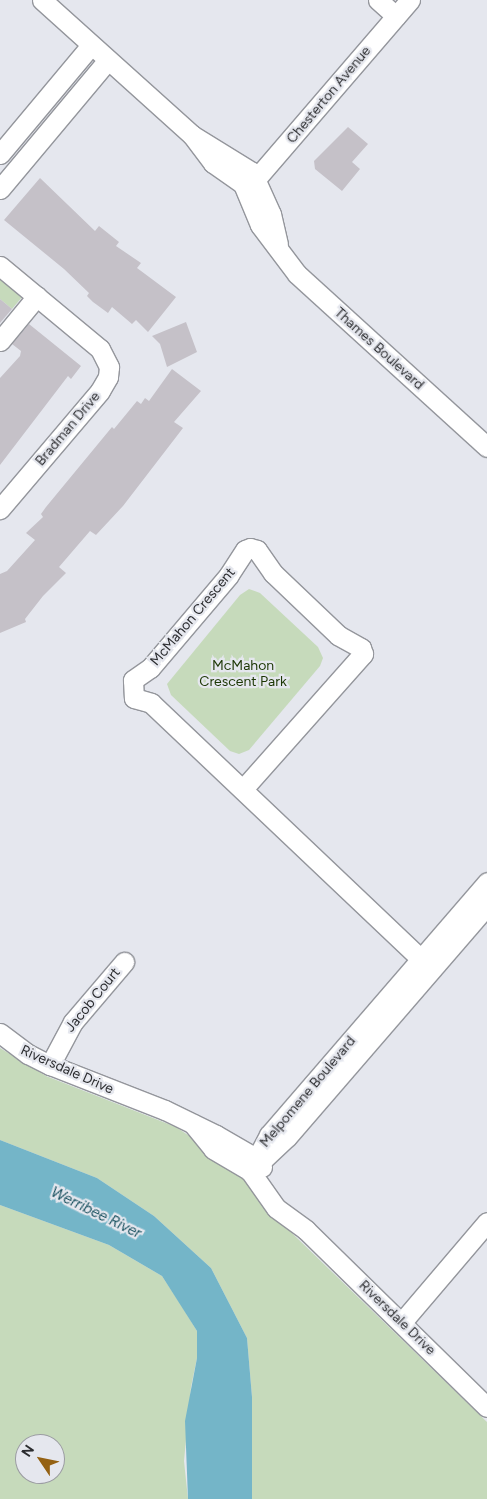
<!DOCTYPE html>
<html>
<head>
<meta charset="utf-8">
<style>
  body { margin:0 }
  #map { position:relative; width:487px; height:1499px; overflow:hidden; background:#e5e7ee; font-family:Figtree,sans-serif }
  div>[style] { position:absolute }
  [style*='--x'] { left:calc(var(--x)*1px); top:calc(var(--y)*1px); width:calc(var(--w)*1px); rotate:calc(var(--a)*1deg) }
  .green>* { inset:0; background:#c6dabb }
  .water>* { inset:0; background:#74b5c8 }
  .building>* { inset:0; background:#c5c1c8 }
  .roads { filter:drop-shadow(1px 0 #94969c) drop-shadow(-1px 0 #94969c) drop-shadow(0 1px #94969c) drop-shadow(0 -1px #94969c) }
  .minor>* { height:19px; margin:-9.5px; padding:0 9.5px; transform-origin:9.5px; border-radius:9.5px; background:#fff }
  span { translate:-50% -50%; white-space:nowrap; text-align:center; line-height:1.15; -webkit-text-stroke:4.5px #e5e7ee; paint-order:stroke }
  .street-label { font-size:14px; color:#2b2c2f }
  .park-label { font-size:14px; color:#1c3704 }
  .water-label { font-size:15px; color:#1d5462; font-style:italic }
  .north { position:absolute; left:15px; top:1434px; width:50px; height:50px; box-sizing:border-box; background:#e5e7ee; border:1px solid #9b9ca2; border-radius:50%; rotate:304deg; font-size:14px; font-weight:700; line-height:20px; text-align:center; color:#2b2c2f }
  .north::after { content:''; display:block; margin:auto; width:18px; height:22px; background:#946113; clip-path:polygon(50% 0,100% 100%,50% 72%,0 100%) }
</style>
</head>
<body>
<div id="map">
  <div class="green">
    <i style="clip-path:polygon(0 277px,23px 296px,12px 309px,0 299px)"></i>
    <i style="clip-path:polygon(249px 589px,260px 593px,318px 647px,323px 658px,320px 666px,249px 750px,239px 754px,230px 751px,171px 695px,167px 684px,240px 595px)"></i>
    <i style="clip-path:polygon(0 1048px,46px 1076px,176px 1127px,240px 1170px,266px 1208px,487px 1422px,487px 1499px,252px 1499px,252px 1397px,247px 1338px,211px 1268px,154px 1216px,97px 1178px,0 1140px)"></i>
    <i style="clip-path:polygon(evenodd,0 1205px,109px 1245px,162px 1276px,181px 1305px,197px 1331px,197px 1358px,191px 1387px,184px 1461px,188px 1499px,0 1499px,0 1205px,25px 1444px,55px 1444px,55px 1474px,25px 1474px,25px 1444px)"></i>
  </div>
  <div class="water">
    <i style="clip-path:polygon(0 1140px,97px 1178px,154px 1216px,211px 1268px,247px 1338px,252px 1397px,252px 1499px,188px 1499px,185px 1421px,197px 1358px,197px 1331px,162px 1276px,109px 1245px,0 1205px)"></i>
  </div>
  <div class="building">
    <i style="clip-path:polygon(348px 127px,368px 144px,352px 162px,360px 169px,342px 191px,315px 169px,314px 161px)"></i>
    <i style="clip-path:polygon(40px 178px,95px 231px,99px 226px,119px 242px,116px 246px,141px 263px,137px 268px,176px 297px,148px 332px,136px 320px,132px 324px,112px 307px,108px 313px,93px 302px,87px 296px,89px 293px,64px 269px,4px 220px)"></i>
    <i style="clip-path:polygon(0 299px,12px 309px,0 323px)"></i>
    <i style="clip-path:polygon(186px 322px,197px 352px,167px 367px,160px 344px,152px 336px)"></i>
    <i style="clip-path:polygon(29px 324px,81px 366px,71px 379px,68px 376px,0 465px,0 378px,20px 356px,21px 351px,12px 344px)"></i>
    <i style="clip-path:polygon(172px 369px,201px 391px,174px 422px,183px 428px,123px 506px,96px 535px,90px 531px,59px 567px,66px 573px,43px 596px,25px 619px,26px 622px,0 633px,0 574px,7px 571px,35px 540px,26px 533px,43px 517px,41px 514px,46px 507px,112px 427px,114px 429px,137px 401px,141px 404px,145px 398px,149px 401px)"></i>
  </div>
  <div class="roads">
    <div class="minor">
      <i style="--x:42;--y:0;--w:202;--a:42"></i>
      <i style="--x:192;--y:135;--w:70;--a:31.7"></i>
      <i style="--x:252;--y:172;--w:46;--a:65.7"></i>
      <i style="--x:271;--y:214;--w:31;--a:77"></i>
      <i style="--x:378;--y:0;--w:24;--a:42"></i>
      <i style="--x:192;--y:135;--w:35;--a:53"></i>
      <i style="--x:213;--y:163;--w:37;--a:35"></i>
      <i style="--x:243;--y:184;--w:44;--a:67.5"></i>
      <i style="--x:260;--y:225;--w:61;--a:52.9"></i>
      <i style="--x:297;--y:274;--w:257;--a:42.3"></i>
      <i style="--x:0;--y:154;--w:142;--a:-50.1"></i>
      <i style="--x:249;--y:187;--w:247;--a:-49.3"></i>
      <i style="--x:0;--y:189;--w:168;--a:-50.1"></i>
      <i style="--x:0;--y:266;--w:130;--a:39.7"></i>
      <i style="--x:100;--y:349;--w:20;--a:63"></i>
      <i style="--x:109;--y:367;--w:10;--a:96"></i>
      <i style="--x:108;--y:377;--w:16;--a:120"></i>
      <i style="--x:100;--y:391;--w:155;--a:130.3"></i>
      <i style="--x:0;--y:341;--w:58;--a:-50.6"></i>
      <i style="--x:243;--y:789;--w:181;--a:-48.4"></i>
      <i style="--x:363;--y:654;--w:6;--a:-108"></i>
      <i style="--x:361;--y:648;--w:26;--a:-151"></i>
      <i style="--x:338;--y:635;--w:90;--a:-136.4"></i>
      <i style="--x:273;--y:573;--w:28;--a:-125"></i>
      <i style="--x:257;--y:550;--w:7;--a:-164"></i>
      <i style="--x:250;--y:548;--w:5;--a:158"></i>
      <i style="--x:245;--y:550;--w:30;--a:123"></i>
      <i style="--x:229;--y:575;--w:122;--a:130.3"></i>
      <i style="--x:150;--y:668;--w:21;--a:145"></i>
      <i style="--x:133;--y:680;--w:18;--a:87"></i>
      <i style="--x:134;--y:698;--w:18;--a:16"></i>
      <i style="--x:151;--y:703;--w:386;--a:43.5"></i>
      <i style="--x:0;--y:1033;--w:35;--a:37"></i>
      <i style="--x:28;--y:1054;--w:25;--a:27"></i>
      <i style="--x:50;--y:1065;--w:123;--a:21.4"></i>
      <i style="--x:165;--y:1110;--w:57;--a:26.1"></i>
      <i style="--x:216;--y:1135;--w:39;--a:30"></i>
      <i style="--x:250;--y:1155;--w:17;--a:45"></i>
      <i style="--x:50;--y:1065;--w:49;--a:-61.9"></i>
      <i style="--x:73;--y:1022;--w:79;--a:-49.6"></i>
      <i style="--x:193;--y:1124;--w:32;--a:51"></i>
      <i style="--x:213;--y:1149;--w:43;--a:30.7"></i>
      <i style="--x:250;--y:1171;--w:45;--a:54.9"></i>
      <i style="--x:276;--y:1208;--w:37;--a:36"></i>
      <i style="--x:306;--y:1230;--w:253;--a:44.4"></i>
      <i style="--x:255;--y:1167;--w:44;--a:-43.2"></i>
      <i style="--x:287;--y:1137;--w:306;--a:-49.2"></i>
      <i style="--x:250;--y:1171;--w:41;--a:-62.2"></i>
      <i style="--x:269;--y:1135;--w:334;--a:-49.2"></i>
      <i style="--x:402;--y:1322;--w:131;--a:-49.6"></i>
    </div>
  </div>
  <div class="street-label">
    <span style="left:329px;top:95px;rotate:-50deg">Chesterton Avenue</span>
    <span style="left:379px;top:349px;rotate:42deg">Thames Boulevard</span>
    <span style="left:68px;top:429px;rotate:-50deg">Bradman Drive</span>
    <span style="left:193px;top:617px;rotate:-50deg">McMahon Crescent</span>
    <span style="left:93px;top:1000px;rotate:-51deg">Jacob Court</span>
    <span style="left:67px;top:1070px;rotate:24deg">Riversdale Drive</span>
    <span style="left:308px;top:1092px;rotate:-50deg">Melpomene Boulevard</span>
    <span style="left:397px;top:1318px;rotate:44deg">Riversdale Drive</span>
  </div>
  <div class="park-label">
    <span style="left:243px;top:674px">McMahon<br>Crescent Park</span>
  </div>
  <div class="water-label">
    <span style="left:96px;top:1213px;rotate:26deg">Werribee River</span>
  </div>
  <div class="north">N</div>
</div>
</body>
</html>
